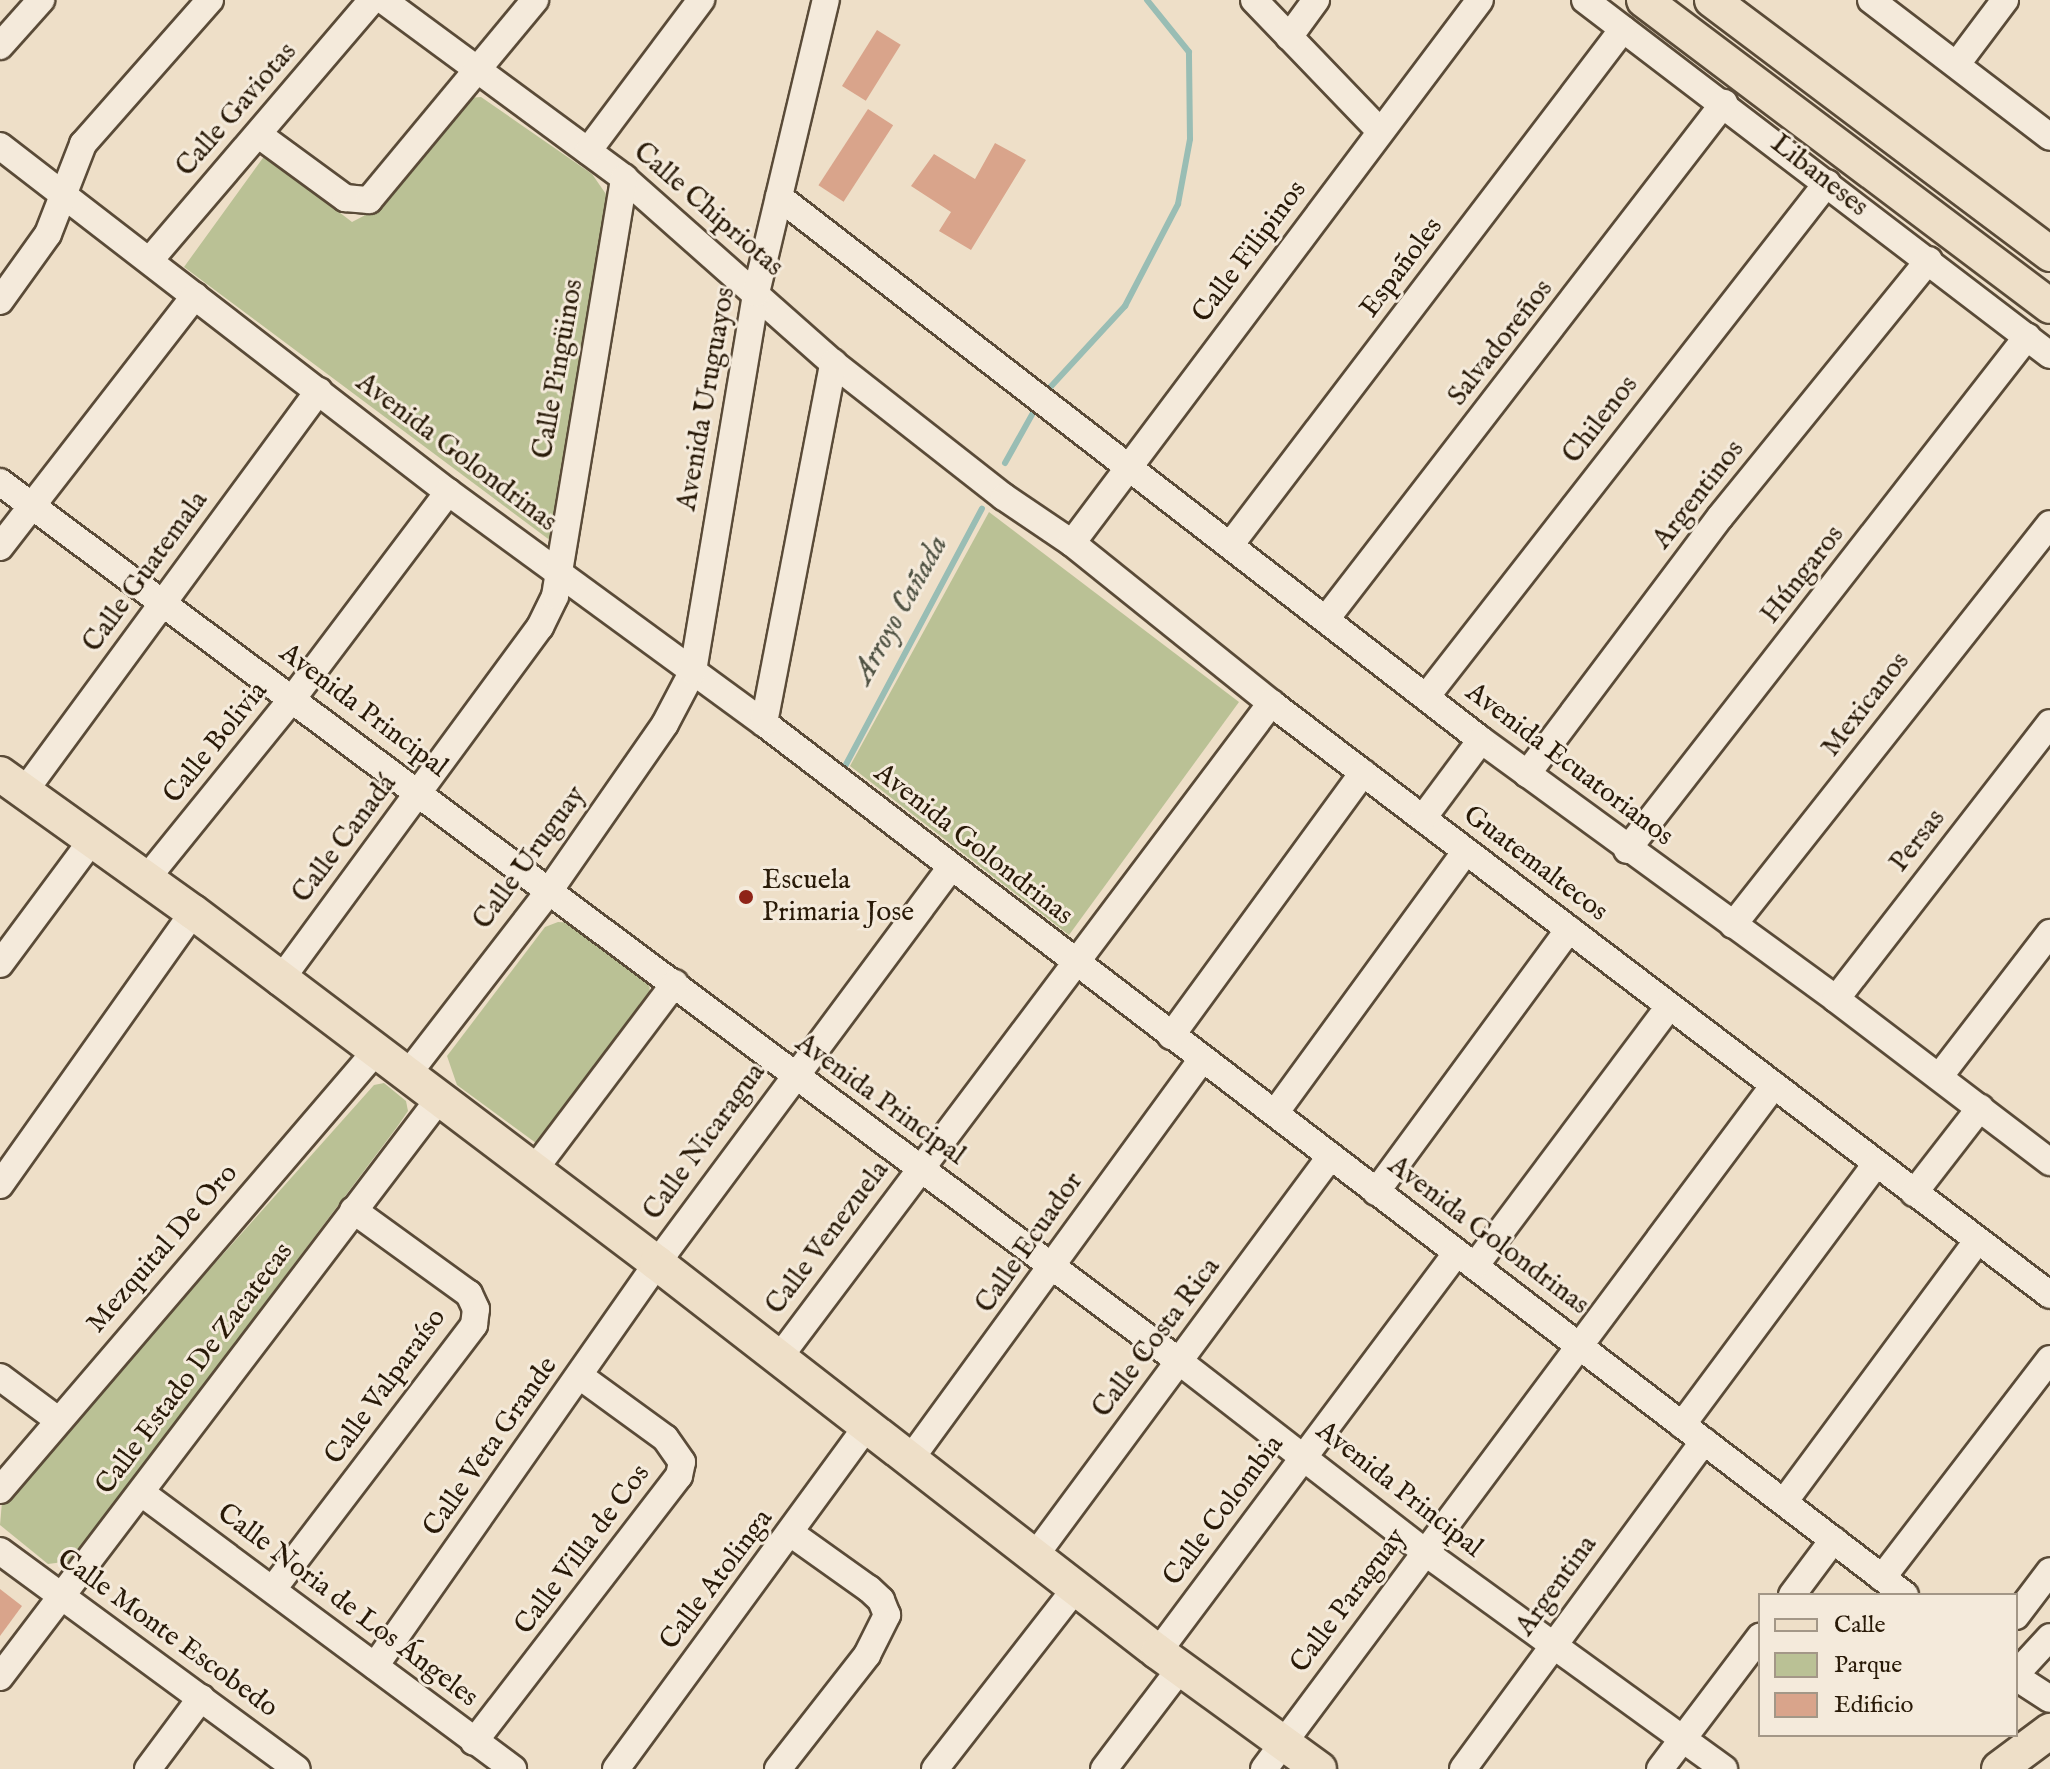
<!DOCTYPE html>
<html>
<head>
<meta charset="utf-8">
<style>
  body { margin:0 }
  #map { position:relative; width:2050px; height:1769px; overflow:hidden; background:#eedfc8; font-family:"IM FELL English",serif }
  div>[style] { position:absolute }
  [style*='--x'] { left:calc(var(--x)*1px); top:calc(var(--y)*1px); width:calc(var(--w)*1px); rotate:calc(var(--a)*1deg) }
  .green>* { inset:0; background:#bac195 }
  .stream>* { height:6px; margin:-3px; padding:0 3px; transform-origin:3px; border-radius:3px; background:#99bdb4 }
  .building>* { inset:0; background:#d9a48b; transform-origin:0 0 }
  .roads { filter:drop-shadow(2px 0 #5a4b38) drop-shadow(-2px 0 #5a4b38) drop-shadow(0 2px #5a4b38) drop-shadow(0 -2px #5a4b38) }
  .minor>* { height:26px; margin:-13px; padding:0 13px; transform-origin:13px; border-radius:13px; background:#f4eadb }
  .major>* { height:34px; margin:-17px; padding:0 17px; transform-origin:17px; border-radius:17px; background:#eedfc8 }
  .dots>* { width:22px; height:22px; translate:-50% -50%; box-sizing:border-box; border:4px solid #f4eadb; border-radius:50% }
  span { translate:-50% -50%; white-space:nowrap; text-align:center; line-height:1.15; -webkit-text-stroke:6px #f4eadb; paint-order:stroke }
  .street-label { font-size:28px; color:#291a08 }
  .poi-label { font-size:28px; color:#291a08 }
  .left { translate:0 -50%; text-align:left }
  .water-label { font-size:30px; color:#505344; font-style:italic }
  .legend { position:absolute; left:1758px; top:1593px; width:260px; height:144px; box-sizing:border-box; background:#f4eadb; border:2px solid #a39787; margin:0; padding:10px 14px; list-style:none; font-size:24px; color:#291a08 }
  .legend li { display:flex; align-items:center; gap:16px; height:40px }
  .legend b { width:40px; border:2px solid #a39787 }
</style>
</head>
<body>
<div id="map">
  <div class="green">
    <i style="clip-path:polygon(481px 97px,592px 174px,608px 197px,551px 541px,184px 267px,265px 155px,352px 222px,375px 210px,469px 98px)"></i>
    <i style="clip-path:polygon(989px 512px,1239px 702px,1069px 935px,850px 766px)"></i>
    <i style="clip-path:polygon(558px 922px,574px 923px,649px 980px,650px 994px,645px 1010px,545px 1141px,536px 1143px,457px 1085px,447px 1056px,545px 927px)"></i>
    <i style="clip-path:polygon(384px 1083px,406px 1101px,408px 1111px,397px 1127px,71px 1561px,48px 1564px,0 1525px,2px 1502px,374px 1085px)"></i>
  </div>
  <div class="stream">
    <i style="--x:1044;--y:394;--w:120;--a:-47.4"></i>
    <i style="--x:1125;--y:306;--w:115;--a:-62.5"></i>
    <i style="--x:1178;--y:204;--w:66;--a:-79.5"></i>
    <i style="--x:1190;--y:139;--w:87;--a:-90.7"></i>
    <i style="--x:1189;--y:52;--w:67;--a:-128.9"></i>
    <i style="--x:1005;--y:463;--w:68;--a:-60.8"></i>
    <i style="--x:843;--y:770;--w:296;--a:-62"></i>
  </div>
  <div class="building">
    <i style="left:877px;top:30px;width:28px;height:66px;rotate:32deg"></i>
    <i style="left:868px;top:109px;width:30px;height:91px;rotate:33deg"></i>
    <i style="clip-path:polygon(995px 143px,1026px 160px,971px 250px,939px 231px,951px 212px,911px 186px,934px 154px,975px 179px)"></i>
    <i style="clip-path:polygon(0 1589px,22px 1606px,0 1636px)"></i>
  </div>
  <div class="roads">
    <div class="minor">
      <i style="--x:383;--y:0;--w:300;--a:36.4"></i>
      <i style="--x:624;--y:178;--w:279;--a:41.5"></i>
      <i style="--x:833;--y:363;--w:217;--a:38.1"></i>
      <i style="--x:1004;--y:497;--w:82;--a:34.1"></i>
      <i style="--x:1072;--y:543;--w:255;--a:38.8"></i>
      <i style="--x:1271;--y:703;--w:978;--a:37.23"></i>
      <i style="--x:1254;--y:0;--w:180;--a:46.1"></i>
      <i style="--x:1585;--y:0;--w:585;--a:37.36"></i>
      <i style="--x:1871;--y:0;--w:225;--a:37.4"></i>
      <i style="--x:1289;--y:37;--w:46;--a:-53.9"></i>
      <i style="--x:0;--y:46;--w:62;--a:-48.3"></i>
      <i style="--x:1957;--y:64;--w:80;--a:-53.1"></i>
      <i style="--x:259;--y:135;--w:107;--a:36.2"></i>
      <i style="--x:345;--y:198;--w:24;--a:5"></i>
      <i style="--x:369;--y:200;--w:260;--a:-50.3"></i>
      <i style="--x:0;--y:146;--w:566;--a:37.68"></i>
      <i style="--x:448;--y:492;--w:391;--a:36.2"></i>
      <i style="--x:764;--y:723;--w:1436;--a:37.39"></i>
      <i style="--x:588;--y:151;--w:189;--a:-53.2"></i>
      <i style="--x:779;--y:197;--w:887;--a:37.72"></i>
      <i style="--x:1481;--y:740;--w:439;--a:36.1"></i>
      <i style="--x:1836;--y:999;--w:269;--a:37.3"></i>
      <i style="--x:150;--y:260;--w:342;--a:-49.5"></i>
      <i style="--x:0;--y:301;--w:82;--a:-54.4"></i>
      <i style="--x:48;--y:234;--w:97;--a:-68.7"></i>
      <i style="--x:83;--y:144;--w:192;--a:-48.6"></i>
      <i style="--x:0;--y:482;--w:1472;--a:36.71"></i>
      <i style="--x:1180;--y:1362;--w:311;--a:37.8"></i>
      <i style="--x:1426;--y:1553;--w:368;--a:35.9"></i>
      <i style="--x:1072;--y:543;--w:679;--a:-53.08"></i>
      <i style="--x:1231;--y:544;--w:647;--a:-52.72"></i>
      <i style="--x:0;--y:547;--w:318;--a:-52.2"></i>
      <i style="--x:1326;--y:619;--w:652;--a:-52.36"></i>
      <i style="--x:1426;--y:697;--w:652;--a:-52.04"></i>
      <i style="--x:764;--y:723;--w:367;--a:-79.1"></i>
      <i style="--x:1527;--y:774;--w:321;--a:-53.1"></i>
      <i style="--x:1720;--y:517;--w:331;--a:-50.9"></i>
      <i style="--x:24;--y:792;--w:498;--a:-53.7"></i>
      <i style="--x:1423;--y:818;--w:97;--a:-53.4"></i>
      <i style="--x:1627;--y:850;--w:651;--a:-52.06"></i>
      <i style="--x:147;--y:878;--w:232;--a:-51"></i>
      <i style="--x:293;--y:698;--w:258;--a:-53"></i>
      <i style="--x:1733;--y:925;--w:511;--a:-51.67"></i>
      <i style="--x:0;--y:964;--w:154;--a:-53.4"></i>
      <i style="--x:279;--y:982;--w:441;--a:-53.7"></i>
      <i style="--x:540;--y:627;--w:34;--a:-64"></i>
      <i style="--x:555;--y:596;--w:424;--a:-80.6"></i>
      <i style="--x:1836;--y:999;--w:349;--a:-52.2"></i>
      <i style="--x:1171;--y:1036;--w:326;--a:-53.9"></i>
      <i style="--x:407;--y:1075;--w:232;--a:-52.3"></i>
      <i style="--x:549;--y:891;--w:203;--a:-55.2"></i>
      <i style="--x:665;--y:724;--w:60;--a:-62.2"></i>
      <i style="--x:693;--y:671;--w:383;--a:-80.5"></i>
      <i style="--x:756;--y:293;--w:301;--a:-76.6"></i>
      <i style="--x:1939;--y:1077;--w:182;--a:-52.4"></i>
      <i style="--x:1275;--y:1113;--w:323;--a:-53.9"></i>
      <i style="--x:534;--y:1170;--w:234;--a:-53"></i>
      <i style="--x:0;--y:1185;--w:334;--a:-54.7"></i>
      <i style="--x:1376;--y:1192;--w:326;--a:-53.7"></i>
      <i style="--x:1914;--y:1193;--w:108;--a:-52.2"></i>
      <i style="--x:1475;--y:1266;--w:324;--a:-53.2"></i>
      <i style="--x:778;--y:1359;--w:821;--a:-53.07"></i>
      <i style="--x:0;--y:1377;--w:72;--a:36.6"></i>
      <i style="--x:1682;--y:1425;--w:324;--a:-53.4"></i>
      <i style="--x:909;--y:1461;--w:496;--a:-53.9"></i>
      <i style="--x:0;--y:1490;--w:577;--a:-49.43"></i>
      <i style="--x:143;--y:1494;--w:461;--a:36.6"></i>
      <i style="--x:1784;--y:1502;--w:325;--a:-53.5"></i>
      <i style="--x:0;--y:1551;--w:368;--a:36.3"></i>
      <i style="--x:1034;--y:1557;--w:498;--a:-53.5"></i>
      <i style="--x:1882;--y:1578;--w:276;--a:-52.5"></i>
      <i style="--x:273;--y:1589;--w:332;--a:-52.7"></i>
      <i style="--x:474;--y:1325;--w:16;--a:-83"></i>
      <i style="--x:476;--y:1309;--w:17;--a:-115"></i>
      <i style="--x:469;--y:1294;--w:143;--a:-144.1"></i>
      <i style="--x:1792;--y:1595;--w:69;--a:-53.3"></i>
      <i style="--x:2016;--y:1616;--w:56;--a:-52.9"></i>
      <i style="--x:1158;--y:1652;--w:498;--a:-53.2"></i>
      <i style="--x:375;--y:1666;--w:492;--a:-55"></i>
      <i style="--x:657;--y:1263;--w:493;--a:-53.4"></i>
      <i style="--x:2016;--y:1674;--w:50;--a:-47.4"></i>
      <i style="--x:0;--y:1677;--w:726;--a:-52.78"></i>
      <i style="--x:2016;--y:1677;--w:40;--a:32.9"></i>
      <i style="--x:474;--y:1742;--w:336;--a:-52.4"></i>
      <i style="--x:679;--y:1476;--w:14;--a:-78"></i>
      <i style="--x:682;--y:1462;--w:29;--a:-125"></i>
      <i style="--x:665;--y:1438;--w:105;--a:-143.9"></i>
      <i style="--x:148;--y:1769;--w:89;--a:-53.3"></i>
      <i style="--x:616;--y:1769;--w:423;--a:-53.8"></i>
      <i style="--x:778;--y:1769;--w:145;--a:-52"></i>
      <i style="--x:867;--y:1655;--w:45;--a:-63.4"></i>
      <i style="--x:887;--y:1615;--w:16;--a:-112"></i>
      <i style="--x:881;--y:1600;--w:16;--a:-137"></i>
      <i style="--x:869;--y:1589;--w:95;--a:-144.5"></i>
      <i style="--x:935;--y:1769;--w:228;--a:-52.1"></i>
      <i style="--x:1104;--y:1769;--w:126;--a:-52.8"></i>
      <i style="--x:1264;--y:1769;--w:853;--a:-53.29"></i>
      <i style="--x:1463;--y:1769;--w:407;--a:-53.7"></i>
      <i style="--x:1660;--y:1769;--w:166;--a:-52.9"></i>
    </div>
    <div class="major">
      <i style="--x:1644;--y:0;--w:508;--a:37.01"></i>
      <i style="--x:1712;--y:0;--w:423;--a:36.9"></i>
      <i style="--x:0;--y:774;--w:237;--a:35.6"></i>
      <i style="--x:193;--y:912;--w:582;--a:37.11"></i>
      <i style="--x:657;--y:1263;--w:634;--a:37.83"></i>
      <i style="--x:1158;--y:1652;--w:199;--a:36"></i>
      <i style="--x:1999;--y:1769;--w:64;--a:-36.7"></i>
    </div>
  </div>
  <div class="dots">
    <i style="left:746px;top:897px;background:#8f2418"></i>
  </div>
  <div class="street-label">
    <span style="left:237px;top:110px;rotate:-49deg">Calle Gaviotas</span>
    <span style="left:1819px;top:176px;rotate:38deg">Libaneses</span>
    <span style="left:708px;top:210px;rotate:41deg">Calle Chipriotas</span>
    <span style="left:1250px;top:252px;rotate:-53deg">Calle Filipinos</span>
    <span style="left:1402px;top:268px;rotate:-53deg">Españoles</span>
    <span style="left:1501px;top:343px;rotate:-52deg">Salvadoreños</span>
    <span style="left:559px;top:369px;rotate:-80deg">Calle Pingüinos</span>
    <span style="left:707px;top:399px;rotate:-80deg">Avenida Uruguayos</span>
    <span style="left:1601px;top:420px;rotate:-52deg">Chilenos</span>
    <span style="left:456px;top:453px;rotate:37deg">Avenida Golondrinas</span>
    <span style="left:1699px;top:495px;rotate:-52deg">Argentinos</span>
    <span style="left:146px;top:572px;rotate:-54deg">Calle Guatemala</span>
    <span style="left:1803px;top:575px;rotate:-52deg">Húngaros</span>
    <span style="left:1866px;top:705px;rotate:-52deg">Mexicanos</span>
    <span style="left:363px;top:711px;rotate:37deg">Avenida Principal</span>
    <span style="left:216px;top:743px;rotate:-51deg">Calle Bolivia</span>
    <span style="left:1569px;top:765px;rotate:37deg">Avenida Ecuatorianos</span>
    <span style="left:345px;top:839px;rotate:-53deg">Calle Canadá</span>
    <span style="left:1918px;top:841px;rotate:-52deg">Persas</span>
    <span style="left:973px;top:845px;rotate:38deg">Avenida Golondrinas</span>
    <span style="left:530px;top:858px;rotate:-54deg">Calle Uruguay</span>
    <span style="left:1535px;top:864px;rotate:37deg">Guatemaltecos</span>
    <span style="left:880px;top:1100px;rotate:36deg">Avenida Principal</span>
    <span style="left:705px;top:1142px;rotate:-54deg">Calle Nicaragua</span>
    <span style="left:1488px;top:1236px;rotate:37deg">Avenida Golondrinas</span>
    <span style="left:828px;top:1238px;rotate:-53deg">Calle Venezuela</span>
    <span style="left:1030px;top:1243px;rotate:-55deg">Calle Ecuador</span>
    <span style="left:163px;top:1249px;rotate:-49deg">Mezquital De Oro</span>
    <span style="left:1157px;top:1338px;rotate:-53deg">Calle Costa Rica</span>
    <span style="left:195px;top:1369px;rotate:-53deg">Calle Estado De Zacatecas</span>
    <span style="left:386px;top:1387px;rotate:-54deg">Calle Valparaíso</span>
    <span style="left:491px;top:1447px;rotate:-55deg">Calle Veta Grande</span>
    <span style="left:1399px;top:1490px;rotate:38deg">Avenida Principal</span>
    <span style="left:1224px;top:1511px;rotate:-53deg">Calle Colombia</span>
    <span style="left:583px;top:1550px;rotate:-53deg">Calle Villa de Cos</span>
    <span style="left:717px;top:1580px;rotate:-53deg">Calle Atolinga</span>
    <span style="left:1557px;top:1586px;rotate:-54deg">Argentina</span>
    <span style="left:1349px;top:1601px;rotate:-53deg">Calle Paraguay</span>
    <span style="left:347px;top:1606px;rotate:37deg">Calle Noria de Los Ángeles</span>
    <span style="left:167px;top:1634px;rotate:36deg">Calle Monte Escobedo</span>
  </div>
  <div class="poi-label">
    <span class="left" style="left:762px;top:897px">Escuela<br>Primaria Jose</span>
  </div>
  <div class="water-label">
    <span style="left:901px;top:610px;rotate:-61deg">Arroyo Cañada</span>
  </div>
  <ul class="legend">
  <li><b style="height:10px;background:#eedfc8"></b>Calle</li>
  <li><b style="height:22px;background:#bac195"></b>Parque</li>
  <li><b style="height:22px;background:#d9a48b"></b>Edificio</li>
  </ul>
</div>
</body>
</html>
